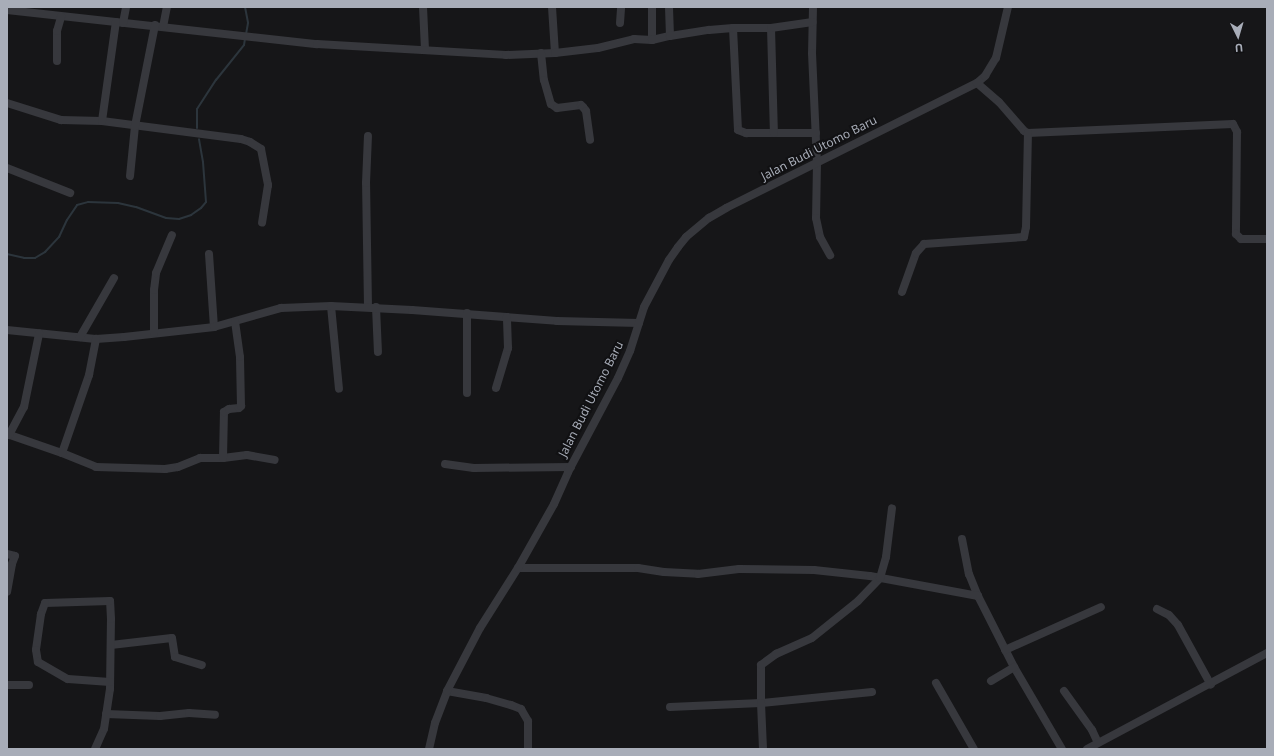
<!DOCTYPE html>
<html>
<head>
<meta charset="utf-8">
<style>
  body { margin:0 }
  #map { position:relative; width:1274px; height:756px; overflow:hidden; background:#161618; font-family:"Noto Sans",sans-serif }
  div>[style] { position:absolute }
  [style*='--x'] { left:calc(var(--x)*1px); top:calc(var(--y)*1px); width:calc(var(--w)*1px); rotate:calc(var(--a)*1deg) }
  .stream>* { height:2px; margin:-1px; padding:0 1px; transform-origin:1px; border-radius:1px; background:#2c353c }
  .minor>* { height:8px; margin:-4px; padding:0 4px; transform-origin:4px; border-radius:4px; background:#37383d }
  span { translate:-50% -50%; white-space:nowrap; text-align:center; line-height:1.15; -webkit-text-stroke:4px #111113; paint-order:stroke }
  .street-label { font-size:12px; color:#a8adb8 }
  .frame { position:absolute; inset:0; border:8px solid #a8adb8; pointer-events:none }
  .north { position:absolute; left:1218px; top:16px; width:40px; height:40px; -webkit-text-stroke:3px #111113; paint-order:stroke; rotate:175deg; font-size:11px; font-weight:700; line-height:16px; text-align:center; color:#a8adb8 }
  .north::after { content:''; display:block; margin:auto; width:14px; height:18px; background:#a8adb8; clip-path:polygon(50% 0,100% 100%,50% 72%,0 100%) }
</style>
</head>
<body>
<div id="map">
  <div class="stream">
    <i style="--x:245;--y:7;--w:16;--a:79"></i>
    <i style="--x:248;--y:23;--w:11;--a:100"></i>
    <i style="--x:197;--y:128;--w:19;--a:-90"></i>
    <i style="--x:197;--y:109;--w:35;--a:-57"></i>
    <i style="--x:216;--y:80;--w:45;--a:-51.3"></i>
    <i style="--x:244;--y:45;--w:6;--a:-81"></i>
    <i style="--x:7;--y:254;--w:17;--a:13"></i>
    <i style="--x:24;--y:258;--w:11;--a:0"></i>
    <i style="--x:35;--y:258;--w:12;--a:-31"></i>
    <i style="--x:45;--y:252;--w:21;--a:-47"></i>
    <i style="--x:59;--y:237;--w:19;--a:-65"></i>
    <i style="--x:67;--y:220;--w:18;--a:-56"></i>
    <i style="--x:77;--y:205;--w:11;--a:-15"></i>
    <i style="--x:88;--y:202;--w:30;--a:2"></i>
    <i style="--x:118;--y:203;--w:18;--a:13"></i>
    <i style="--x:136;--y:207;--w:32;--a:20"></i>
    <i style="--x:166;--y:218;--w:13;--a:4"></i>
    <i style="--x:179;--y:219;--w:13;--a:-18"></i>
    <i style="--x:191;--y:215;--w:12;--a:-35"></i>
    <i style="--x:201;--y:208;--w:8;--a:-50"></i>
    <i style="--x:206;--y:202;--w:40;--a:-94.3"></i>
    <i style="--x:203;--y:162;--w:23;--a:-100"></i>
  </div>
  <div class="minor">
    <i style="--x:423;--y:7;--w:42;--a:87.3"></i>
    <i style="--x:552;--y:7;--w:46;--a:86.3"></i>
    <i style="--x:652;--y:7;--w:33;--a:90"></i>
    <i style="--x:813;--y:7;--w:46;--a:91.2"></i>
    <i style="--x:812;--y:53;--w:110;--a:87.4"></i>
    <i style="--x:817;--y:163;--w:55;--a:91"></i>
    <i style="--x:816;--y:218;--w:19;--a:78"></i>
    <i style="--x:820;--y:237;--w:21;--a:61"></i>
    <i style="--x:7;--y:10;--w:312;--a:6.3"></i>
    <i style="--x:317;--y:44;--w:189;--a:3.3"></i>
    <i style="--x:506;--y:55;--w:49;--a:-2.3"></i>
    <i style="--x:555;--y:53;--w:43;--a:-6.6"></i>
    <i style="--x:598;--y:48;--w:37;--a:-14"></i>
    <i style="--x:634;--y:39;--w:18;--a:3"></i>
    <i style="--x:652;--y:40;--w:18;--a:-13"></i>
    <i style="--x:670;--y:36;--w:29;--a:-92"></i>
    <i style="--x:123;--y:23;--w:16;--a:-79"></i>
    <i style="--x:620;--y:23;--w:16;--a:-86"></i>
    <i style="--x:163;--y:27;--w:20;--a:-79"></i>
    <i style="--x:733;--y:28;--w:102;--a:87.2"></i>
    <i style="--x:738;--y:130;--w:9;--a:21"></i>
    <i style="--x:746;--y:133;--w:70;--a:0"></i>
    <i style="--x:771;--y:28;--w:105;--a:88.4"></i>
    <i style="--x:670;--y:36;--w:39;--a:-9"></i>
    <i style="--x:709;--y:30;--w:24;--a:-5"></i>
    <i style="--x:733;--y:28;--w:38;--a:0"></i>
    <i style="--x:771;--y:28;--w:42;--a:-8.1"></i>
    <i style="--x:541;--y:53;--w:27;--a:84"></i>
    <i style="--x:544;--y:80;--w:25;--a:74"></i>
    <i style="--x:551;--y:104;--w:7;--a:34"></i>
    <i style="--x:557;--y:108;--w:24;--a:-7"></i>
    <i style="--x:581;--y:105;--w:3;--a:45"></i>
    <i style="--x:583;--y:107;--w:5;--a:53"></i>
    <i style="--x:586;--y:111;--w:29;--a:82"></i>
    <i style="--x:57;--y:61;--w:30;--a:-90"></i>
    <i style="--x:57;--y:31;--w:15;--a:-74"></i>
    <i style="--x:977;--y:83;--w:29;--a:41"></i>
    <i style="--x:999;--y:102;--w:38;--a:49"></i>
    <i style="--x:1024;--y:131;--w:4;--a:27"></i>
    <i style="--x:1028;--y:133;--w:205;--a:-2.5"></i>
    <i style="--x:1233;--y:124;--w:9;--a:63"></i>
    <i style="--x:1237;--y:132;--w:102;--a:90.6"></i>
    <i style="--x:1236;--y:234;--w:7;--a:45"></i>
    <i style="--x:1241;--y:239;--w:26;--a:0"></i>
    <i style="--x:7;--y:103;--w:57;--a:17.5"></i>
    <i style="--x:61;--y:120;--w:41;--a:1.4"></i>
    <i style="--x:102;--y:121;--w:140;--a:7.4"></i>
    <i style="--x:241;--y:139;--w:9;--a:18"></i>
    <i style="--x:250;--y:142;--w:13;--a:32"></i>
    <i style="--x:261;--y:149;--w:37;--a:79"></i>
    <i style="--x:268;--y:185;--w:38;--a:99"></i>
    <i style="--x:102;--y:121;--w:100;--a:-82"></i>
    <i style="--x:7;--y:168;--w:68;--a:21.6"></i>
    <i style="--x:130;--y:176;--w:50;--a:-84.3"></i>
    <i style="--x:135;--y:126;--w:103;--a:-78.8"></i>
    <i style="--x:209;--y:254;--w:73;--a:86.1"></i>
    <i style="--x:902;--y:292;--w:41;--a:-70.3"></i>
    <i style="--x:916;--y:253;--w:12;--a:-48"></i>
    <i style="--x:924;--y:244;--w:100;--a:-4"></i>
    <i style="--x:1024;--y:237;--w:10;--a:-79"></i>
    <i style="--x:1026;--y:227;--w:94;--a:-88.8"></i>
    <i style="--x:331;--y:306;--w:83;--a:84.5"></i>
    <i style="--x:368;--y:307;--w:124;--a:-90.9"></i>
    <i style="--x:366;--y:183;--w:47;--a:-87.6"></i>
    <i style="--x:376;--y:307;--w:45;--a:87.5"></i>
    <i style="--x:7;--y:330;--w:89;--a:5.8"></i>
    <i style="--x:96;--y:339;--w:28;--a:-4"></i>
    <i style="--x:124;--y:337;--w:91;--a:-6.3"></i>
    <i style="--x:214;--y:327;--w:70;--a:-15.8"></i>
    <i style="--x:281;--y:308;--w:50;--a:-2.3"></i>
    <i style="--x:331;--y:306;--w:81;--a:2.8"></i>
    <i style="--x:412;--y:310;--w:145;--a:4.3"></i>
    <i style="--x:557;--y:321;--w:82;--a:1.4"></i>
    <i style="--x:154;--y:333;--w:43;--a:-90"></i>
    <i style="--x:154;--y:290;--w:17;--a:-83"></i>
    <i style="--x:156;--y:273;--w:41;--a:-67.2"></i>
    <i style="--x:80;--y:337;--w:68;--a:-60"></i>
    <i style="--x:496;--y:388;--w:42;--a:-73.3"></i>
    <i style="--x:508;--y:348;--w:31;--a:-92"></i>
    <i style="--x:467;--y:393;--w:80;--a:-90"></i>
    <i style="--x:7;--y:434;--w:58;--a:19.1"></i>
    <i style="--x:62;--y:453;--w:37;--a:22"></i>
    <i style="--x:96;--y:467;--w:69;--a:1.7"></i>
    <i style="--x:165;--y:469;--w:13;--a:-9"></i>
    <i style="--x:178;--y:467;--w:24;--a:-22"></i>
    <i style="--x:200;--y:458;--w:23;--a:0"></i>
    <i style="--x:223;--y:458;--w:24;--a:-7"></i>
    <i style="--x:247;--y:455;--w:28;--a:10"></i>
    <i style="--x:9;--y:435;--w:32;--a:-62"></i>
    <i style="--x:24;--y:407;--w:75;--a:-78.4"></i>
    <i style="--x:62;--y:453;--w:83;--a:-70.9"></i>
    <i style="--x:89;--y:375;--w:37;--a:-79"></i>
    <i style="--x:223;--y:458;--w:46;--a:-88.8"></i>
    <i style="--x:224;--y:412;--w:6;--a:-31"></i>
    <i style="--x:229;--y:409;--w:10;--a:-6"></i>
    <i style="--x:239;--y:408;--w:3;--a:-45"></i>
    <i style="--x:241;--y:406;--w:49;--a:-91.2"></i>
    <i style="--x:240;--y:357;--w:35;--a:-98"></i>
    <i style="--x:445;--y:464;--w:29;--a:8"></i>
    <i style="--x:474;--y:468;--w:97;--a:-0.6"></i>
    <i style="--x:962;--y:539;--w:36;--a:79"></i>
    <i style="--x:969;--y:574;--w:24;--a:68"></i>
    <i style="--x:978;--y:596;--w:80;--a:63.1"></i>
    <i style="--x:1014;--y:667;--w:95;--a:59.7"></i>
    <i style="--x:7;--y:554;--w:8;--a:14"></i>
    <i style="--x:15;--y:556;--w:9;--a:111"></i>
    <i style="--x:12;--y:564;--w:28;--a:100"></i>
    <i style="--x:518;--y:568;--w:120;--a:0"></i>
    <i style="--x:638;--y:568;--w:26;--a:9"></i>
    <i style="--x:664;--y:572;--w:34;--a:3"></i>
    <i style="--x:698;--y:574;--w:41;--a:-7"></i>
    <i style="--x:739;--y:569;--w:75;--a:0.8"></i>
    <i style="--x:814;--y:570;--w:56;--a:6.1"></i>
    <i style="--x:870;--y:576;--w:110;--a:10.5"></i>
    <i style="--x:1157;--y:609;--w:13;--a:27"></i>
    <i style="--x:1169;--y:615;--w:13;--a:48"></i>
    <i style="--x:1178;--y:625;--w:68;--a:61.2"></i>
    <i style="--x:111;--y:645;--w:61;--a:-6.5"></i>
    <i style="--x:172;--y:638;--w:19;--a:81"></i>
    <i style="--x:175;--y:657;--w:28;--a:17"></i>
    <i style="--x:1005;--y:650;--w:105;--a:-24.1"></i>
    <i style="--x:991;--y:681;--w:27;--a:-31"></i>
    <i style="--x:936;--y:683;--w:76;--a:60.1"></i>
    <i style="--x:7;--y:685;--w:22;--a:0"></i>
    <i style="--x:447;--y:691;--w:40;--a:10"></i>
    <i style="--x:486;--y:698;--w:26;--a:16"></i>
    <i style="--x:511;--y:705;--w:11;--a:22"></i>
    <i style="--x:521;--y:709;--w:14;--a:60"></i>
    <i style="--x:528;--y:721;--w:28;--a:90"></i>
    <i style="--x:1064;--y:691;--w:48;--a:54.3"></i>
    <i style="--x:1092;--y:730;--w:14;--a:65"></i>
    <i style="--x:872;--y:692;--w:112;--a:174.3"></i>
    <i style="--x:761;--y:703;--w:38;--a:-90"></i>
    <i style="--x:761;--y:665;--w:19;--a:-36"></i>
    <i style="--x:776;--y:654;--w:39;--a:-24"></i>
    <i style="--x:812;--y:638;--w:59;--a:-38.8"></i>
    <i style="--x:858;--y:601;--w:32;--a:-46"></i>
    <i style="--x:880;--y:578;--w:22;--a:-74"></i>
    <i style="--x:886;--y:557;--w:49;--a:-83"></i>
    <i style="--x:670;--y:707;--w:91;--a:-2.5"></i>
    <i style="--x:761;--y:703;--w:46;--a:87.5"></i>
    <i style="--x:106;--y:714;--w:54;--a:2.1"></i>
    <i style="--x:160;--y:716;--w:29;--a:-6"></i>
    <i style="--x:189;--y:713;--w:26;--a:4"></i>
    <i style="--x:95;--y:749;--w:22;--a:-66"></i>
    <i style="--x:104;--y:729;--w:40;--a:-81.5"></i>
    <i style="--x:110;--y:689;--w:70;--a:-89.2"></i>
    <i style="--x:111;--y:619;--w:18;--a:-93"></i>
    <i style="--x:110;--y:601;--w:65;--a:178.2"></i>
    <i style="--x:45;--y:603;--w:12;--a:110"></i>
    <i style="--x:41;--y:614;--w:36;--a:98"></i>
    <i style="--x:36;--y:650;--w:12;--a:81"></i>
    <i style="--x:38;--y:662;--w:34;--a:30"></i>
    <i style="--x:68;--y:679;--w:42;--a:4.1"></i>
    <i style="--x:429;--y:749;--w:27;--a:-77"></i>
    <i style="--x:435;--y:723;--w:34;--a:-69"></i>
    <i style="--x:447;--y:691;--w:71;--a:-62.4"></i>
    <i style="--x:480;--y:628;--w:71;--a:-57.7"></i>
    <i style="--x:518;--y:568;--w:73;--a:-60.6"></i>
    <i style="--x:554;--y:504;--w:35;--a:-66"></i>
    <i style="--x:568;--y:472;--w:106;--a:-62"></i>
    <i style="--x:618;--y:378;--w:30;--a:-66"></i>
    <i style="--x:630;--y:351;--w:46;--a:-72.3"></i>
    <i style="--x:644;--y:307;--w:53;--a:-62"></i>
    <i style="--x:669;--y:260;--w:16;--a:-55"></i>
    <i style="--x:678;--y:247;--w:13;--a:-51"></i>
    <i style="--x:686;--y:237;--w:30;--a:-40"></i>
    <i style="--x:709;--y:218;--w:20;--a:-30"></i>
    <i style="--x:726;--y:208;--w:280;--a:-26.5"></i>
    <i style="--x:977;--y:83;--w:11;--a:-41"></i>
    <i style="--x:985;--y:76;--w:21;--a:-59"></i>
    <i style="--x:996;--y:58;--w:52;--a:-76.8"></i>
    <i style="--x:1087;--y:749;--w:204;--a:-28.1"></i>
  </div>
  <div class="street-label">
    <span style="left:819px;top:148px;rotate:-27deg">Jalan Budi Utomo Baru</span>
    <span style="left:591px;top:399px;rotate:-63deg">Jalan Budi Utomo Baru</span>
  </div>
  <div class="frame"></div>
  <div class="north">U</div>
</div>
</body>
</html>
